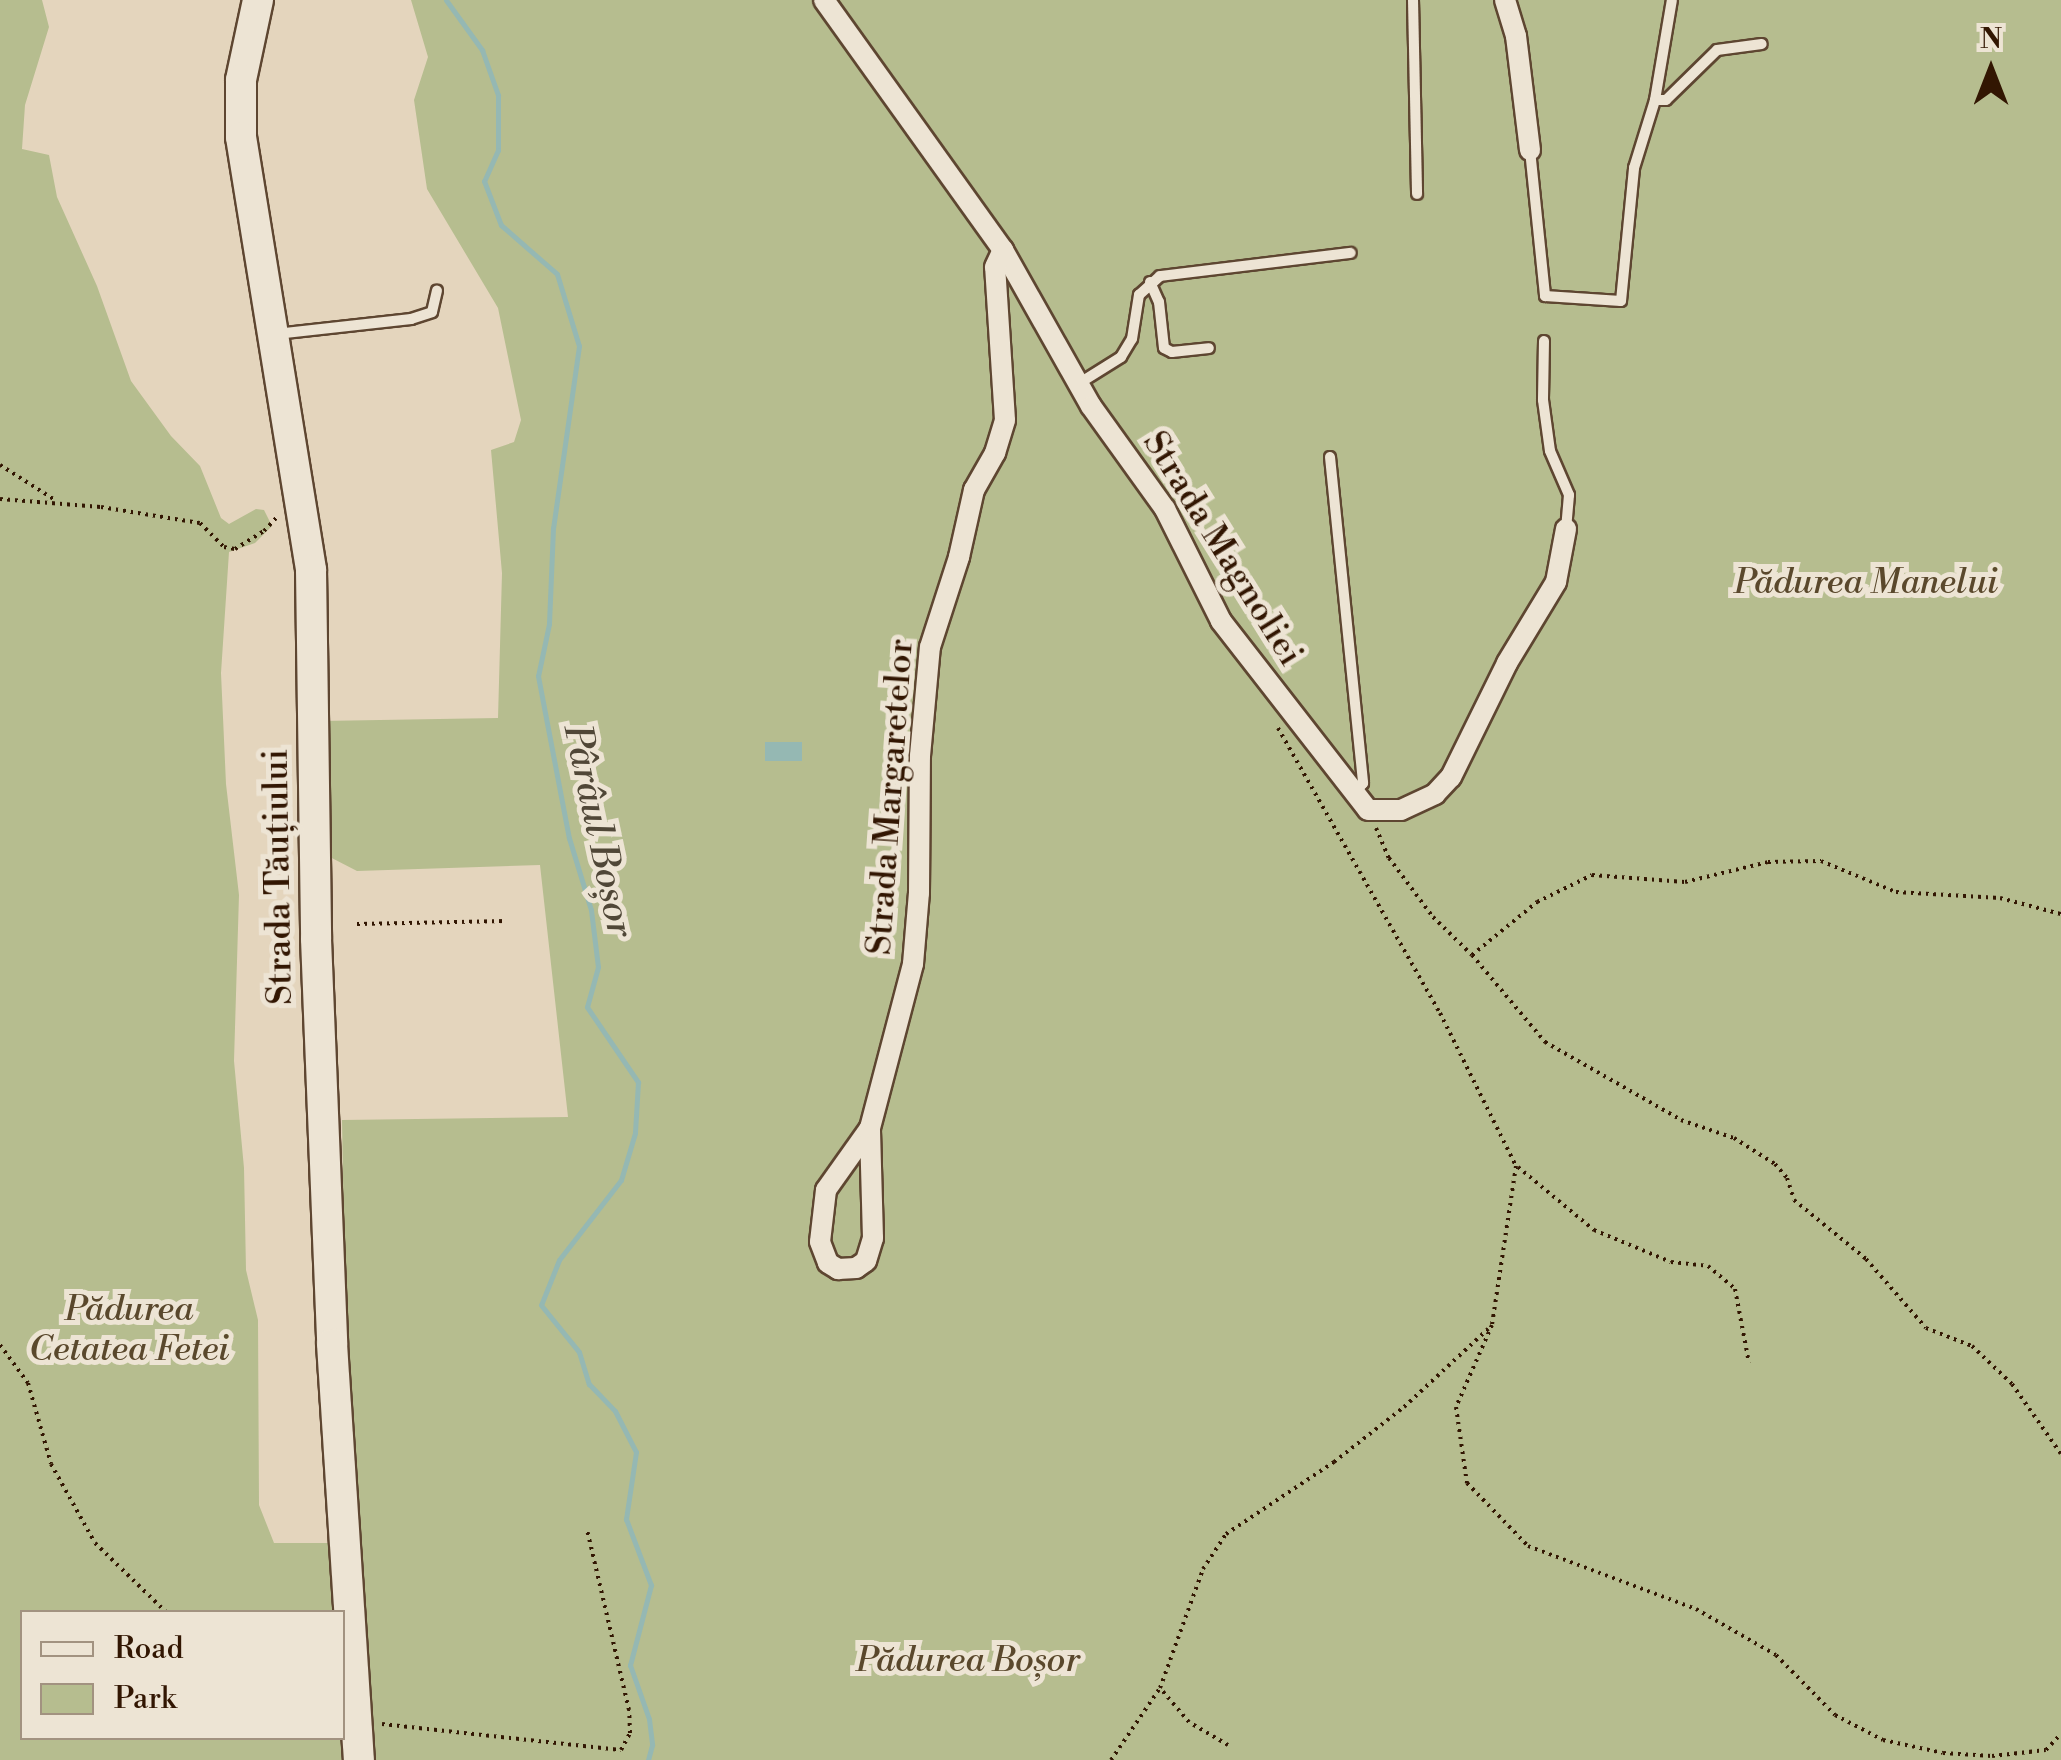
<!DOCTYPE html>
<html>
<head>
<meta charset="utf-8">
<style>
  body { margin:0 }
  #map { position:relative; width:2061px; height:1760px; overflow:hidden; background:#e4d5bd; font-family:"Libre Bodoni",serif }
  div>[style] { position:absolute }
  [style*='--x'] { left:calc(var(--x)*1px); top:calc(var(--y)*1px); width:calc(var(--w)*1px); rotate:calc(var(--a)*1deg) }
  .green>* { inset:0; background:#b6bd8f }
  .water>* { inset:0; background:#95b8b3; transform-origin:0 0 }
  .stream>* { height:5px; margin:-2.5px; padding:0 2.5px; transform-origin:2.5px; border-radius:2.5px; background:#95b8b3 }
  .path>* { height:4px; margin-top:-2px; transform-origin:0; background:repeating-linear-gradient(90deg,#321602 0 2.5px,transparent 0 7.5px) }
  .roads { filter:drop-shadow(2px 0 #5e4631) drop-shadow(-2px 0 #5e4631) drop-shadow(0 2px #5e4631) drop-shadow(0 -2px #5e4631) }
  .lane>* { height:10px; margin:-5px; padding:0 5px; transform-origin:5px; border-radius:5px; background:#ede4d4 }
  .street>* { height:20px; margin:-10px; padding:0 10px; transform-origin:10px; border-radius:10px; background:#ede4d4 }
  .secondary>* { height:30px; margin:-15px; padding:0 15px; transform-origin:15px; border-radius:15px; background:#ede4d4 }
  span { translate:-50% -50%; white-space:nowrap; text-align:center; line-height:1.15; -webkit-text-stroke:10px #ede4d4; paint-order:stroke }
  .street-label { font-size:35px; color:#321602 }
  .park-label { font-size:35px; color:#5a482c; font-style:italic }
  .water-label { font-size:38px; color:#504737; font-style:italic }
  .legend { position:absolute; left:20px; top:1610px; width:325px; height:130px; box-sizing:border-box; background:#ede4d4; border:2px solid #a29280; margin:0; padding:12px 18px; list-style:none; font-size:30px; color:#321602 }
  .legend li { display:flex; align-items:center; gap:20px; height:50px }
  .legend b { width:50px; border:2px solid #a29280 }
  .north { position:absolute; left:1941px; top:20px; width:100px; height:100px; -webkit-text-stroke:8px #ede4d4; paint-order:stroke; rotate:0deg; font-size:28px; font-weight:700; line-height:40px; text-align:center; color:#321602 }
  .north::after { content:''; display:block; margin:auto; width:35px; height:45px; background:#321602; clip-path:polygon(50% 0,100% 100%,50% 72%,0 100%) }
</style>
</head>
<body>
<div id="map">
  <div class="green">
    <i style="clip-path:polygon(evenodd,0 0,42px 0,49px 27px,25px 105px,22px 149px,49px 155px,57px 197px,97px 286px,131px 381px,171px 436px,200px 466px,221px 518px,229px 524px,256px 509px,264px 510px,272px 526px,255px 543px,229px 552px,221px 673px,226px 784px,239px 895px,234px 1061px,244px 1168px,246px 1270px,258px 1320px,259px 1505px,274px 1543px,357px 1543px,346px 1358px,342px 1120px,568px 1117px,540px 865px,357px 871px,324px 854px,321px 721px,498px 718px,502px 573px,491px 450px,514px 442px,521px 420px,498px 308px,427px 189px,414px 100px,428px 57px,411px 0,2061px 0,2061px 1760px,0 1760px,0 0,22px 1612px,342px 1612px,342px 1738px,22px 1738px,22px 1612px)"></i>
  </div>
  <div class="water">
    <i style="left:765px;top:742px;width:37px;height:19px"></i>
  </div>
  <div class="stream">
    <i style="--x:446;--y:0;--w:62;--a:54.2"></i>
    <i style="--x:482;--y:50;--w:48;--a:70.4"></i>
    <i style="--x:498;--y:95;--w:55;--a:90"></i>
    <i style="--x:498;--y:150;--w:34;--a:114"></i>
    <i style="--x:484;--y:181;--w:47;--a:68.9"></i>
    <i style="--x:501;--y:225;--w:74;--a:41.2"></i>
    <i style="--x:557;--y:274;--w:75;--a:73"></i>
    <i style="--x:579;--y:346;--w:184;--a:98.1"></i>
    <i style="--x:553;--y:528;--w:96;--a:92.4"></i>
    <i style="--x:549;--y:624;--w:53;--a:101.9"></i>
    <i style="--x:538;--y:676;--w:165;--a:79.2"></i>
    <i style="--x:569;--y:838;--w:75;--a:73"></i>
    <i style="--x:591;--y:910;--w:57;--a:83"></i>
    <i style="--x:598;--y:967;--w:41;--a:105.4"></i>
    <i style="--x:587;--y:1007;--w:91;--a:55.8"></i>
    <i style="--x:638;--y:1082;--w:51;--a:93.4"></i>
    <i style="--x:635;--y:1133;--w:49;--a:106.6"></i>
    <i style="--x:621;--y:1180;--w:101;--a:127.8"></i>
    <i style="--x:559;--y:1260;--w:48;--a:111.8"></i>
    <i style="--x:541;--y:1305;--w:60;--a:51"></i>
    <i style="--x:579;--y:1352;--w:34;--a:73"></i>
    <i style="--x:589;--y:1384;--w:37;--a:46"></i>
    <i style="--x:615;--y:1411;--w:46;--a:62.9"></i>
    <i style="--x:636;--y:1452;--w:68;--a:98.5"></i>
    <i style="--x:626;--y:1519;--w:71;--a:69.3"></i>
    <i style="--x:651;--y:1585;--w:83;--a:104.7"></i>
    <i style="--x:630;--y:1665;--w:57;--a:70.6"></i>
    <i style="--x:649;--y:1719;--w:26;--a:83"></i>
    <i style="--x:652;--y:1745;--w:16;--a:105"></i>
  </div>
  <div class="path">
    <i style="--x:0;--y:465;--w:65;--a:32.5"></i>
    <i style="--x:0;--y:499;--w:101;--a:4.5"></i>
    <i style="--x:101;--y:507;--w:100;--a:9.2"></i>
    <i style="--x:200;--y:523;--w:34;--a:45"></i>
    <i style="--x:224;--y:547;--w:11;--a:10"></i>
    <i style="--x:235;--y:549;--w:34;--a:-32"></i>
    <i style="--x:264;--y:531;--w:19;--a:-47"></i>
    <i style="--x:1278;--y:728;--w:328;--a:60.4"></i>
    <i style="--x:1440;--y:1013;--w:171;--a:63.6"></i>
    <i style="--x:1516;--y:1166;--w:161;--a:98.6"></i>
    <i style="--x:1492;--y:1325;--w:90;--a:113.7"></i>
    <i style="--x:1456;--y:1407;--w:77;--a:81.8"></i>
    <i style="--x:1467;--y:1483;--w:88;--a:45.9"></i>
    <i style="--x:1528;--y:1546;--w:179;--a:20.6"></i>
    <i style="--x:1696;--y:1609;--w:92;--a:29.9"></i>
    <i style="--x:1776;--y:1655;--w:84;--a:45.5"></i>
    <i style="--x:1835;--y:1715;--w:54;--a:27.5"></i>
    <i style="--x:1883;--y:1740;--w:61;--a:12.2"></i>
    <i style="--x:1943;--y:1753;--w:49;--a:3.5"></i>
    <i style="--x:1992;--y:1756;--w:54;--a:-6.3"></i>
    <i style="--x:2046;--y:1750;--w:22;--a:-47"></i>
    <i style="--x:1376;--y:828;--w:33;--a:67"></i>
    <i style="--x:1389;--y:858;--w:74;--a:53.3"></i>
    <i style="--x:1433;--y:917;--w:54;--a:44.3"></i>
    <i style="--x:1472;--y:955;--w:84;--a:-39.2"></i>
    <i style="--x:1537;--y:902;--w:61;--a:-26.1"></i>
    <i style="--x:1592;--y:875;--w:93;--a:4.3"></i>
    <i style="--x:1685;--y:882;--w:85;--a:-13.5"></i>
    <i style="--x:1768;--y:862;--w:53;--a:-1.1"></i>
    <i style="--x:1821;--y:861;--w:81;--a:22.5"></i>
    <i style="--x:1896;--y:892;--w:104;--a:3.3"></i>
    <i style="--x:2000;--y:898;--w:63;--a:14.7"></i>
    <i style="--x:357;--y:924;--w:149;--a:-1.2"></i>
    <i style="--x:1472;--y:955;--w:114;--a:50"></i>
    <i style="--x:1545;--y:1042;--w:157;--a:29.8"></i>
    <i style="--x:1681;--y:1120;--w:56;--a:18.8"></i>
    <i style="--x:1734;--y:1138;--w:49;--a:32.4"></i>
    <i style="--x:1775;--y:1164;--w:18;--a:49"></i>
    <i style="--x:1787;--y:1178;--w:23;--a:72"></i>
    <i style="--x:1794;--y:1200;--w:93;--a:39.3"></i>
    <i style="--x:1866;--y:1259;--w:91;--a:49"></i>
    <i style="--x:1926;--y:1328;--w:49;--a:21.4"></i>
    <i style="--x:1972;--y:1346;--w:55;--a:43.5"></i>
    <i style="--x:2012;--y:1384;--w:85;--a:55"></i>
    <i style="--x:1518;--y:1167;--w:99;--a:39.7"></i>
    <i style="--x:1594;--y:1230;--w:83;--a:22.6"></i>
    <i style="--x:1671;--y:1262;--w:37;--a:6"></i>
    <i style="--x:1708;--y:1266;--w:35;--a:40"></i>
    <i style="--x:1735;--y:1289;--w:75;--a:79.3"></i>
    <i style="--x:0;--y:1345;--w:47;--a:53.6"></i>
    <i style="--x:28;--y:1383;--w:84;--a:74.1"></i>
    <i style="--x:51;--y:1464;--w:90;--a:60.9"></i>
    <i style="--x:95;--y:1543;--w:99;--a:44.2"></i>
    <i style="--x:382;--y:1724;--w:240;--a:6.2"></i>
    <i style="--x:621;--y:1750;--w:19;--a:-62"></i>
    <i style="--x:630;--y:1733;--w:23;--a:-92"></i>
    <i style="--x:629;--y:1710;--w:186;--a:-103.1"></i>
    <i style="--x:1228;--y:1745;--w:45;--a:-149.5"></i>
    <i style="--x:1189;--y:1722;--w:45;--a:-130.5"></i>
    <i style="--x:1160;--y:1688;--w:127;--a:-70.1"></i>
    <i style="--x:1203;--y:1569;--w:42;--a:-56.7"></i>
    <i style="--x:1226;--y:1534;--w:130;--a:-33.7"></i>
    <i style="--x:1334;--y:1462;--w:89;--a:-38.2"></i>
    <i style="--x:1404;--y:1407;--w:115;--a:-42.9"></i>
    <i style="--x:1111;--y:1760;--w:87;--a:-55.8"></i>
  </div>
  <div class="roads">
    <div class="lane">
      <i style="--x:1413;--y:0;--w:194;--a:88.8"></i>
      <i style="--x:1655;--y:100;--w:11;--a:0"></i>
      <i style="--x:1666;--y:100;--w:71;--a:-44.4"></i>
      <i style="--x:1717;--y:50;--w:45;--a:-7.6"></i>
      <i style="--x:1530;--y:150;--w:147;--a:84.1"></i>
      <i style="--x:1545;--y:296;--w:76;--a:3.8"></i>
      <i style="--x:1621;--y:301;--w:134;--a:-84.4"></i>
      <i style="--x:1634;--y:168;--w:71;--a:-72.8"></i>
      <i style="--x:1655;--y:100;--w:101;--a:-80.4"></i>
      <i style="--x:1150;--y:282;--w:22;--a:66"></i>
      <i style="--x:1159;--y:302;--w:46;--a:83.8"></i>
      <i style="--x:1164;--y:348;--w:9;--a:27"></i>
      <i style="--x:1172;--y:352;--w:37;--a:-6"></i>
      <i style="--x:276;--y:334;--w:136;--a:-6.3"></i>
      <i style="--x:411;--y:319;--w:22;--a:-18"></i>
      <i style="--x:432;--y:312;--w:22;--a:-77"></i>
      <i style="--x:1544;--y:341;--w:59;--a:91"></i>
      <i style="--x:1543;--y:400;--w:51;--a:82.2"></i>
      <i style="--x:1550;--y:451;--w:48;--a:66.6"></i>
      <i style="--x:1569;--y:495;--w:34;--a:95"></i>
      <i style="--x:1078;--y:384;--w:51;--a:-32.1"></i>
      <i style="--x:1121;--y:357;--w:21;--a:-59"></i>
      <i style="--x:1132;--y:339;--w:45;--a:-81"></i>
      <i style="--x:1139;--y:295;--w:28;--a:-42"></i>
      <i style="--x:1160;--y:276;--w:192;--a:-6.9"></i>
      <i style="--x:1330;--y:457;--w:328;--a:84.2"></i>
      <i style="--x:1363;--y:783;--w:13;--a:129"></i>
    </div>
    <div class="street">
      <i style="--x:824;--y:0;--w:307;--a:54.4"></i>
      <i style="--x:1003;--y:250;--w:179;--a:60.6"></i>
      <i style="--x:1091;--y:406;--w:127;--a:54.3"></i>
      <i style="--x:1165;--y:509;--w:125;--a:63.4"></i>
      <i style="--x:1221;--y:621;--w:239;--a:52.1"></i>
      <i style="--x:1368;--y:810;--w:33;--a:0"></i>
      <i style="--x:1401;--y:810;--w:38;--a:-25"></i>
      <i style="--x:1435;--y:794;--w:23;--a:-47"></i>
      <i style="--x:1451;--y:777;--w:127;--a:-63.8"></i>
      <i style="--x:1507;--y:663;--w:95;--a:-58.8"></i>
      <i style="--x:1556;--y:582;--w:54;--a:-79.3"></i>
      <i style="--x:1505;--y:0;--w:38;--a:73"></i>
      <i style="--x:1516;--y:36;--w:115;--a:83"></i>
      <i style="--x:870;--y:1128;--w:76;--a:125.4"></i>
      <i style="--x:826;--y:1190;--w:52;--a:96.6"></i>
      <i style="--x:820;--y:1242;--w:22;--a:69"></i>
      <i style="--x:828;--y:1263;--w:12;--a:31"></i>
      <i style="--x:838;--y:1269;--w:18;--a:-3"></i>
      <i style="--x:856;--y:1268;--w:12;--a:-35"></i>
      <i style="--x:866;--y:1261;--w:24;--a:-73"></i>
      <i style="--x:873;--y:1238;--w:110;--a:-91.6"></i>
      <i style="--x:870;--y:1128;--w:170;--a:-75.3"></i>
      <i style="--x:913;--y:964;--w:71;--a:-85.2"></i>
      <i style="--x:919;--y:893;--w:137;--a:-89.6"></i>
      <i style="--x:920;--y:756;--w:109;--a:-84.8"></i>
      <i style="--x:930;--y:647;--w:95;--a:-72.1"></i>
      <i style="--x:959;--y:557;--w:69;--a:-77.4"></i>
      <i style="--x:974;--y:490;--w:43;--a:-60.4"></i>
      <i style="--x:995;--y:453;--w:34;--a:-73"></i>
      <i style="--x:1005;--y:420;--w:153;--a:-93.7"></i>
      <i style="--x:995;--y:267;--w:19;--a:-65"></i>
    </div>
    <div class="secondary">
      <i style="--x:258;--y:0;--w:82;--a:102"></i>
      <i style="--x:241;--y:80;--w:57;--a:90"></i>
      <i style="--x:241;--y:137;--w:439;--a:80.8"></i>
      <i style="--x:311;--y:570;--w:369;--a:89.2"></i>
      <i style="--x:316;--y:939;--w:405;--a:87.7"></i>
      <i style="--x:332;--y:1344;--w:417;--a:86.3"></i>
    </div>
  </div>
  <div class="street-label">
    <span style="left:1222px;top:549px;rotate:58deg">Strada Magnoliei</span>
    <span style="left:891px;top:797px;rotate:-86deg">Strada Margaretelor</span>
    <span style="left:279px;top:877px;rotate:-91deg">Strada Tăuțiului</span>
  </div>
  <div class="park-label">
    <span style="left:1866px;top:583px">Pădurea Manelui</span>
    <span style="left:129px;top:1330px">Pădurea<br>Cetatea Fetei</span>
    <span style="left:968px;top:1661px">Pădurea Boșor</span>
  </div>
  <div class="water-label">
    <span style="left:598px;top:831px;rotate:78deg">Pârâul Boșor</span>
  </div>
  <ul class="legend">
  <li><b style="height:12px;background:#ede4d4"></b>Road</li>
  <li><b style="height:28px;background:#b6bd8f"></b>Park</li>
  </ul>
  <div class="north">N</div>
</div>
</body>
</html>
